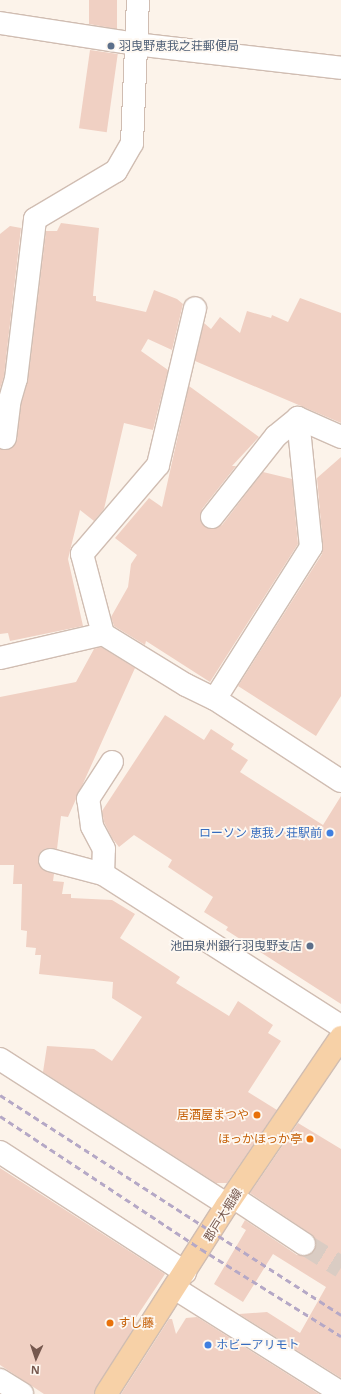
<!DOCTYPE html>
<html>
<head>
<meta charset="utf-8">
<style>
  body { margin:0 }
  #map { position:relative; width:341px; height:1394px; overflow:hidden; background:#fcf3ea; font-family:"Noto Sans","Noto Sans JP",sans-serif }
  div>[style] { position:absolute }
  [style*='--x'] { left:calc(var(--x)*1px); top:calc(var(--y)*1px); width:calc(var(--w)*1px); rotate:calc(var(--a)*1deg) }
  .building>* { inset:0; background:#f0d0c3; transform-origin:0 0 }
  .minor-tunnel>* { height:22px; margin-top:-11px; transform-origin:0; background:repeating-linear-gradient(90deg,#daccc3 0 22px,transparent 0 33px) }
  .roads { filter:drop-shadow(1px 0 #d0bdb2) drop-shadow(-1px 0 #d0bdb2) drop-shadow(0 1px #d0bdb2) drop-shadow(0 -1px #d0bdb2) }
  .minor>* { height:22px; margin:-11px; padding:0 11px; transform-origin:11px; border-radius:11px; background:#fff }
  .major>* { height:22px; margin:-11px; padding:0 11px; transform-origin:11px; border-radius:11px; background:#f7d1a7 }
  .rail>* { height:3px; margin-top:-1.5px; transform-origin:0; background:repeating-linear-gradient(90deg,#b5a8c6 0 6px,transparent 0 10px) }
  .dots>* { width:11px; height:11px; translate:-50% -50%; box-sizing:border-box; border:2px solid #fef8f1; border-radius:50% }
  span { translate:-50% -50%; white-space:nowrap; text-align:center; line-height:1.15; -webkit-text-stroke:3.5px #fef8f1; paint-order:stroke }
  .service-label { font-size:12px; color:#4e5e75 }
  .left { translate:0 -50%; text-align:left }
  .right { translate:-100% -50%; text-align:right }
  .shop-label { font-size:12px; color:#366cbe }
  .food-label { font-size:12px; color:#c56008 }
  .street-label { font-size:12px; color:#76584e }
  .north { position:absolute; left:16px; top:1338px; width:40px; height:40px; -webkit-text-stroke:3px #fef8f1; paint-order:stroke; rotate:183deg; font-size:11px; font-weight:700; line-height:16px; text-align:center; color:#76584e }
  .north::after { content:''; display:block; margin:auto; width:14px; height:18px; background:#76584e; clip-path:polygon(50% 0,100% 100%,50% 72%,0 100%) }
</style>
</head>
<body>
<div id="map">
  <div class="building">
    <i style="clip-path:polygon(89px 0,117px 0,117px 29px,89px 24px)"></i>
    <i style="left:90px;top:50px;width:28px;height:79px;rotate:8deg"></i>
    <i style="clip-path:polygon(61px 223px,99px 228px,93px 296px,96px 296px,96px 301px,146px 312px,154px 290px,177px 299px,183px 304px,172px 350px,148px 339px,141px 351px,168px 370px,153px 430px,124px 423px,104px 509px,94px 521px,80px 510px,68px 559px,83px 626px,10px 641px,8px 633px,0 634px,0 449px,10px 449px,17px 440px,21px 405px,28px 380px,46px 231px,57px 231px)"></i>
    <i style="clip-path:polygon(10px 226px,21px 228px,4px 376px,0 389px,0 234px)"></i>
    <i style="clip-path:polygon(300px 298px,341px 313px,341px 423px,195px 361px,204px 323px,211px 329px,220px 317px,240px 333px,247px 311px,271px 318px,272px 315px,288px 322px)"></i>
    <i style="clip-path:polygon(189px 386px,259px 437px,232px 466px,236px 466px,202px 509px,201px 522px,210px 529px,222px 525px,263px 472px,292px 479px,298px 544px,210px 682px,146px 641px,145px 645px,114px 626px,111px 617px,128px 587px,131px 564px,137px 555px,115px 538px,149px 498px,162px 507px)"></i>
    <i style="clip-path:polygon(341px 457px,341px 696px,316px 736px,238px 686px,322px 554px,323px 546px,317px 478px)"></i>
    <i style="clip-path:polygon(101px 647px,135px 668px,68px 817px,61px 816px,57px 849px,47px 848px,41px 851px,38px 863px,42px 869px,54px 874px,53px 881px,64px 882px,62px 894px,71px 894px,71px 898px,112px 900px,135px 914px,120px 938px,180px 977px,176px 983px,229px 1016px,238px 1001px,273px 1025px,268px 1033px,281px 1041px,248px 1092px,277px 1110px,227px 1183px,216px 1183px,43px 1072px,47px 1046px,94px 1049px,112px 1061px,142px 1017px,112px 998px,113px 982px,39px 974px,41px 955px,35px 955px,36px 948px,26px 947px,27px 931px,21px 930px,22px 884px,13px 884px,14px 865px,0 865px,0 697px,76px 682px,94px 649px)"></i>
    <i style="clip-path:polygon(165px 715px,204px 740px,211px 729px,234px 744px,231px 749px,248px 760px,240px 772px,323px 825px,341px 796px,341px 1004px,226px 930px,228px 927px,204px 912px,213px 897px,168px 867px,172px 860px,134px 835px,119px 847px,112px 838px,104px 822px,102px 811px)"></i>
    <i style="clip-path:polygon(298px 1123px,341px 1149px,341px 1378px,239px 1314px,267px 1312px,300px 1333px,326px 1287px,273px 1254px,243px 1302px,214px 1284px,246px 1230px,241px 1227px,245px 1220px,297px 1255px,309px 1255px,315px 1251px,316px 1244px,311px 1234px,250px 1193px)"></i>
    <i style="clip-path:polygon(0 1168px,165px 1274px,133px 1322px,137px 1322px,94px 1394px,44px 1394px,0 1365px)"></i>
    <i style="clip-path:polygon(197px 1317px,319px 1394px,121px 1394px,169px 1319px,172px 1319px,176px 1334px,186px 1318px)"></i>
  </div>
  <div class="minor-tunnel">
    <i style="--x:304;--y:1244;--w:44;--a:31.9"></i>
  </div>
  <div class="roads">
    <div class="minor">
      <i style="--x:0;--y:23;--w:137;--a:8.8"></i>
      <i style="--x:135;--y:44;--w:207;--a:6.6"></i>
      <i style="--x:5;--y:438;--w:35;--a:-83"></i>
      <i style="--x:9;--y:403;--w:25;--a:-74"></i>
      <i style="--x:16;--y:379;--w:161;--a:-83.2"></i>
      <i style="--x:35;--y:219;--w:94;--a:-30.7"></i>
      <i style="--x:116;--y:171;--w:32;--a:-60"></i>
      <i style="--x:132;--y:143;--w:143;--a:-87.6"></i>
      <i style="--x:212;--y:517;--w:103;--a:-51.7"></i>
      <i style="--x:276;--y:436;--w:28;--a:-39"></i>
      <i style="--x:103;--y:634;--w:83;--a:-104.7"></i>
      <i style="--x:82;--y:554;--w:117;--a:-49.5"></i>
      <i style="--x:158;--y:465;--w:161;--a:-76.7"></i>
      <i style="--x:0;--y:658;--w:106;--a:-13.1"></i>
      <i style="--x:103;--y:634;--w:97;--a:31.6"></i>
      <i style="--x:186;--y:685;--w:32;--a:26"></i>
      <i style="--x:215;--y:699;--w:150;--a:33.1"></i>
      <i style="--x:215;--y:699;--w:180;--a:-57.7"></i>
      <i style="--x:311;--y:547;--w:130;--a:-95.8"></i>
      <i style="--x:298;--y:418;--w:47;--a:23.8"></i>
      <i style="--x:50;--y:860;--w:55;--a:14.8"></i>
      <i style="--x:103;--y:874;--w:282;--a:32.6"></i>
      <i style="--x:103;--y:874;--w:25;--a:-88"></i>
      <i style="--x:104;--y:849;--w:26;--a:-118"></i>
      <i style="--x:92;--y:826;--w:27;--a:-98"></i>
      <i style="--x:88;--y:799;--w:44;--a:-57"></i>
      <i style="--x:0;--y:1059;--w:270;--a:32.7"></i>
      <i style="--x:0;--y:1152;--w:221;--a:33"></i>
      <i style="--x:233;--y:1197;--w:85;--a:33.5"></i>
      <i style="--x:176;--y:1289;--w:195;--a:32.2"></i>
      <i style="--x:0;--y:1380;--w:26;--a:32"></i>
    </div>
    <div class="major">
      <i style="--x:106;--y:1394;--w:224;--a:-57.4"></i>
      <i style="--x:227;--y:1205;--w:203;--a:-55.8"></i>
    </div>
  </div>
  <div class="rail">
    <i style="--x:0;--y:1095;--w:406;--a:32.8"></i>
    <i style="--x:0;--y:1116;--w:241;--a:33.5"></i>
    <i style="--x:201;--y:1249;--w:165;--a:31.9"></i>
  </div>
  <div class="dots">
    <i style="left:111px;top:46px;background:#5c6f8a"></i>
    <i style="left:330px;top:833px;background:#3f7fe0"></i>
    <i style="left:310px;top:946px;background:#5c6f8a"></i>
    <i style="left:257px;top:1115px;background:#e8710a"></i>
    <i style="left:310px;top:1139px;background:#e8710a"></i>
    <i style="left:110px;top:1323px;background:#e8710a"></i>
    <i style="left:208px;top:1345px;background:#3f7fe0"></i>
  </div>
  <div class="service-label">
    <span class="left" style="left:119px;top:46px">羽曳野恵我之荘郵便局</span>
    <span class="right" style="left:302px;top:946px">池田泉州銀行羽曳野支店</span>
  </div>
  <div class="shop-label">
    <span class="right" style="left:322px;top:833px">ローソン 恵我ノ荘駅前</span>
    <span class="left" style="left:216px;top:1345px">ホビーアリモト</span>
  </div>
  <div class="food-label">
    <span class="right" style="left:249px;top:1115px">居酒屋まつや</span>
    <span class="right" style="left:302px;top:1139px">ほっかほっか亭</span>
    <span class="left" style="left:118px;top:1323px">すし藤</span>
  </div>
  <div class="street-label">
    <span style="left:223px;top:1215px;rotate:-58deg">郡戸大堀線</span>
  </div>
  <div class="north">N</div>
</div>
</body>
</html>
